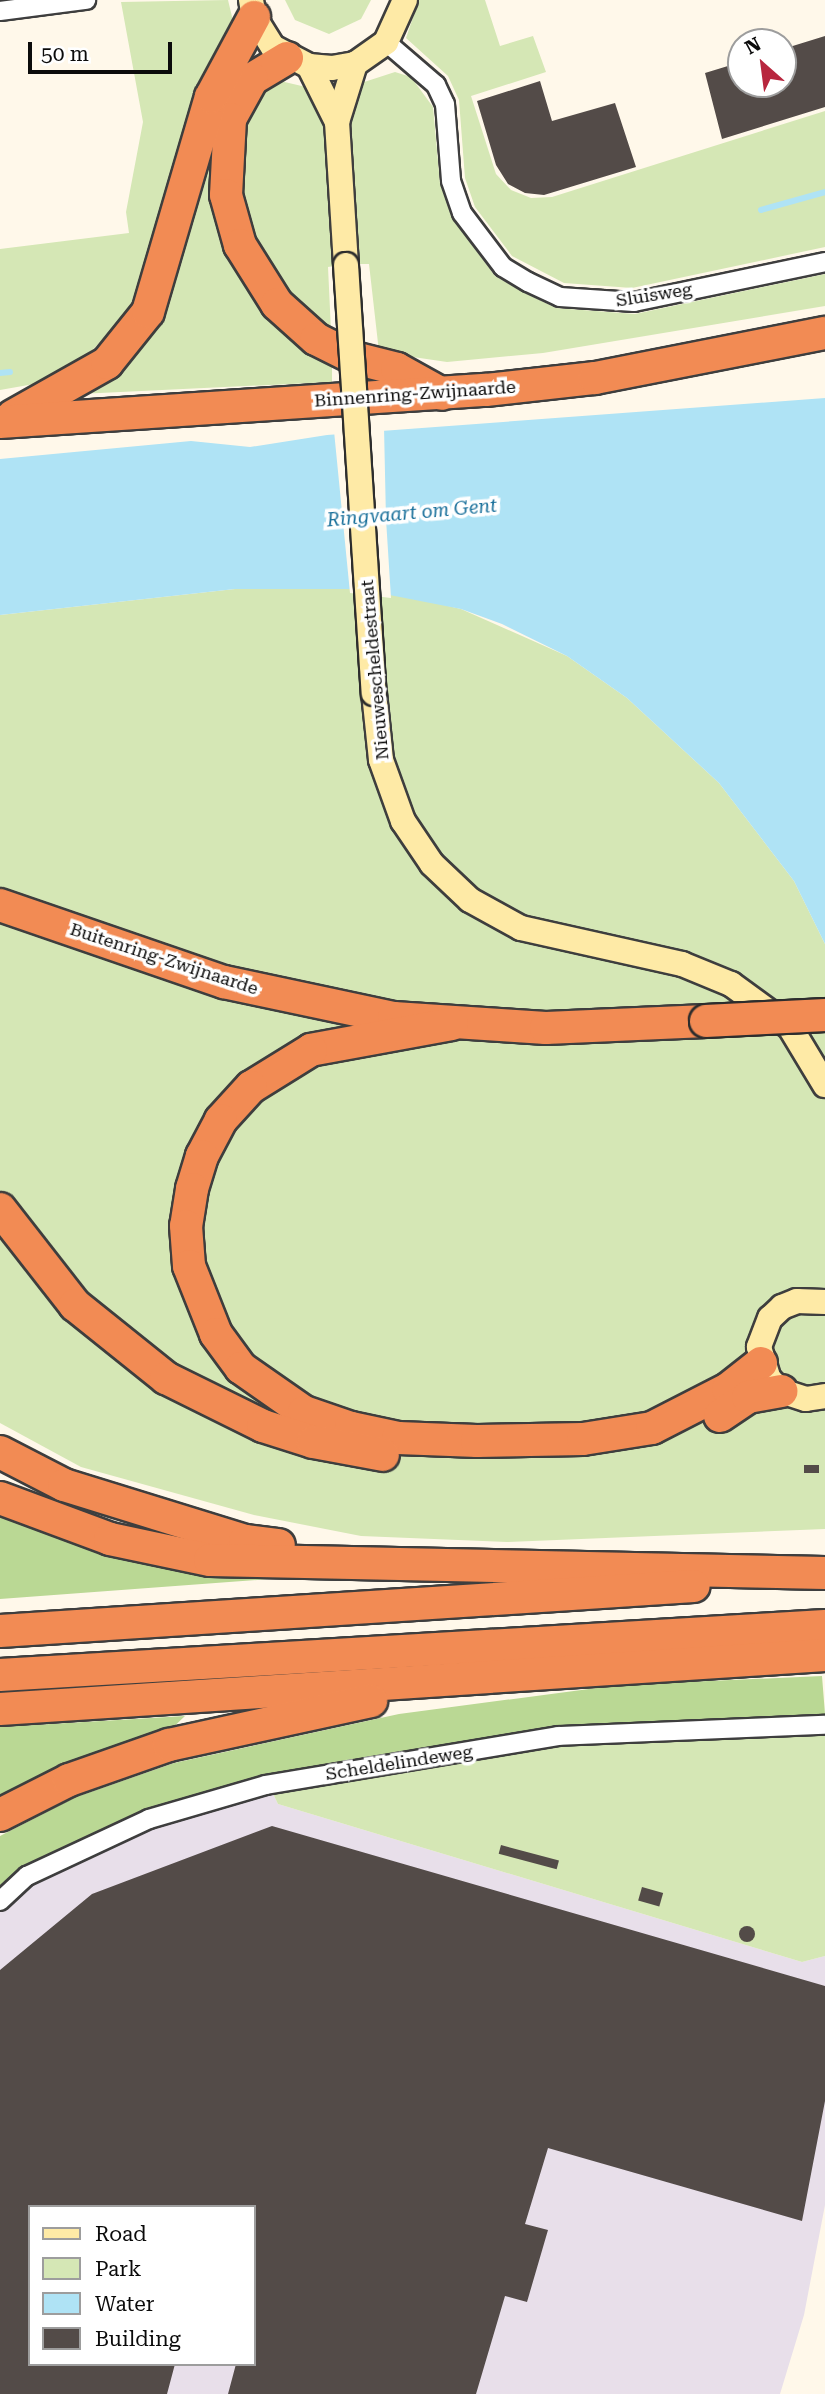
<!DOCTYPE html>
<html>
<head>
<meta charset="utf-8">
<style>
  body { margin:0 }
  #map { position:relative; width:825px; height:2394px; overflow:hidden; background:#fff8ea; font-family:"Roboto Serif",serif }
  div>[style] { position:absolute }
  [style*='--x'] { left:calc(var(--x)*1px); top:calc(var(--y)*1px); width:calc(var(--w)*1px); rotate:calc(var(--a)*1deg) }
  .industrial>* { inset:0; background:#e8dfea }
  .green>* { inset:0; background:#d5e7b5 }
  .forest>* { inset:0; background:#bad894 }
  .water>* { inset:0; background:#afe3f5 }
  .pier>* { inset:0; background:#fff8ea }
  .stream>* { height:6px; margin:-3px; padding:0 3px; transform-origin:3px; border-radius:3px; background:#afe3f5 }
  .building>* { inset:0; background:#534b48; transform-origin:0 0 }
  .round { border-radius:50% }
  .roads { filter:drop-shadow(2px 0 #3e3e3e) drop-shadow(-2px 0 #3e3e3e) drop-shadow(0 2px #3e3e3e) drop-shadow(0 -2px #3e3e3e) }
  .street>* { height:18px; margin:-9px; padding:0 9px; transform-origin:9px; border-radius:9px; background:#fff }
  .secondary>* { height:24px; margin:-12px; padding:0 12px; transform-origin:12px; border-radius:12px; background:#feeaa6 }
  .highway>* { height:32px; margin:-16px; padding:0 16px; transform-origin:16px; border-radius:16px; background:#f28b54 }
  .bridges { filter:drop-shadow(2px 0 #2d2d2d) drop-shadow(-2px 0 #2d2d2d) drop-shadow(0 2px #2d2d2d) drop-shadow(0 -2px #2d2d2d) }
  .secondary-bridge>* { height:24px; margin:-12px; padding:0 12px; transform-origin:12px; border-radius:12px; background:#feeaa6 }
  .highway-bridge>* { height:32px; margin:-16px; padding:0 16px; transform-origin:16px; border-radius:16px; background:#f28b54 }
  span { translate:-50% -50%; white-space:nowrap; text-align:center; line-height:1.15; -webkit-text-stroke:7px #fff; paint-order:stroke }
  .street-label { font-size:18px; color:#0b0b0b }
  .water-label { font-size:19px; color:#186f9a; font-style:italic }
  .legend { position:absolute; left:28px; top:2205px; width:228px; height:161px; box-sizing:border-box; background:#fff; border:2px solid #9d9d9d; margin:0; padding:9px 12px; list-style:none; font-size:21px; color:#0b0b0b }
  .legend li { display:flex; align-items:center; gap:14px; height:35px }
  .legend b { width:35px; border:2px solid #9d9d9d }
  .north { position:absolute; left:727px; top:28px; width:70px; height:70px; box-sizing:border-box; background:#fff; border:2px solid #9d9d9d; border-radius:50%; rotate:332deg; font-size:19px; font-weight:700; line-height:28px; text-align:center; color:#0b0b0b }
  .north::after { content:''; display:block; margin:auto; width:24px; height:32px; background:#b8263e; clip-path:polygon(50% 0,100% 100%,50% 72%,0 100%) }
  .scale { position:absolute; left:28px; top:42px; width:144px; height:32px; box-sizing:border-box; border:4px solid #0b0b0b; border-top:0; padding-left:9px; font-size:21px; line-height:24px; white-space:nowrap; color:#0b0b0b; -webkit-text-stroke:5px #fff; paint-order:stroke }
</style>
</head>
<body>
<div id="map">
  <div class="industrial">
    <i style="clip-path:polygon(evenodd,264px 1775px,278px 1804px,802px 1962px,825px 1956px,825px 2205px,804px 2315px,780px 2394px,0 2394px,0 1887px,22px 1868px,146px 1809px,264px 1775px,30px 2207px,254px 2207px,254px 2364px,30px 2364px,30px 2207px)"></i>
  </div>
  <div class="green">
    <i style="clip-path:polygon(228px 0,234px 25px,127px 314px,80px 363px,34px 384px,0 390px,0 249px,129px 233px,126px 212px,143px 122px,121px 2px)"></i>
    <i style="clip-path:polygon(285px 0,371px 0,361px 19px,329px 34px,295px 20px)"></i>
    <i style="clip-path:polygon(419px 0,485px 0,500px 46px,533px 36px,546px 72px,471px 96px,496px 174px,511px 190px,531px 198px,552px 197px,825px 111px,825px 247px,632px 288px,564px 283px,512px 256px,475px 207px,465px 178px,459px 100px,448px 76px,406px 38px)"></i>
    <i style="clip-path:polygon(395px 72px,411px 77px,433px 107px,440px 183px,452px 218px,495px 276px,523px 292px,556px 308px,635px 314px,825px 274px,825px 306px,543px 353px,447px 362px,379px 352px,369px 264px,357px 264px,347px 113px,358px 84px)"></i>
    <i style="clip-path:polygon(276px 80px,306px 87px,324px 123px,334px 266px,328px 267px,331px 331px,296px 304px,255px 245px,241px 191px,243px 129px,257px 91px)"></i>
    <i style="clip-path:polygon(211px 149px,213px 194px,230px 257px,260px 305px,332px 358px,332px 382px,79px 394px,114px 370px)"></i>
    <i style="clip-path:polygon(235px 589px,359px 589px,410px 597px,461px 609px,567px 656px,627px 698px,719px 783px,794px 881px,825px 944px,825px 1529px,507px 1542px,361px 1536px,254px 1515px,81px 1467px,0 1423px,0 615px)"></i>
    <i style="clip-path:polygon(825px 1714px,825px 1956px,802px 1962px,278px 1804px,264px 1775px,557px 1726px)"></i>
  </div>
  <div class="forest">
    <i style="clip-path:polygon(0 1514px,106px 1553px,208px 1574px,284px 1578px,0 1599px)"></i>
    <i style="clip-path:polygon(822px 1676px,825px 1714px,557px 1726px,264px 1775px,146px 1809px,22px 1868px,0 1887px,0 1836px,76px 1797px,174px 1763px,399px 1714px,619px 1685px)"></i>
    <i style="clip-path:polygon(185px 1716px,166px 1734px,0 1802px,0 1727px)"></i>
  </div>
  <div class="water">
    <i style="clip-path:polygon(825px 398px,825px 944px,794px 881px,719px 783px,627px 698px,567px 656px,502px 624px,461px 609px,359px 589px,235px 589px,0 615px,0 459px,191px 441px,250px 447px,327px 435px)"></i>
  </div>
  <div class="pier">
    <i style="clip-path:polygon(384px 427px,386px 519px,391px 598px,350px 593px,334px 431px)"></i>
  </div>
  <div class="stream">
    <i style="--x:761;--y:210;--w:66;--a:-15.7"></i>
    <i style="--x:0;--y:373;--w:10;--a:-6"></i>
  </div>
  <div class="building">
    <i style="clip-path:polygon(825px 36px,825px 107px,722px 139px,705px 73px,741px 62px,741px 84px,783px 84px,783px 49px)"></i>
    <i style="clip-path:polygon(540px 81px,552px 121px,615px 103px,636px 167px,544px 195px,525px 193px,508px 184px,496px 165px,477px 101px)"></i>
    <i style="left:804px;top:1465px;width:15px;height:8px"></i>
    <i style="clip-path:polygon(272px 1826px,825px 1986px,825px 2101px,802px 2221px,548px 2148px,525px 2224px,548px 2230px,527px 2302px,505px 2296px,476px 2394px,228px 2394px,236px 2364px,254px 2364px,254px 2207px,30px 2207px,30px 2364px,175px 2364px,167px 2394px,0 2394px,0 1970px,92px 1894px)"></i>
    <i style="left:501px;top:1845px;width:60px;height:9px;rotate:15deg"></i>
    <i style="left:642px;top:1887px;width:22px;height:14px;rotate:16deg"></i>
    <i class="round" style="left:739px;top:1926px;width:16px;height:16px"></i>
  </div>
  <div class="roads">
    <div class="street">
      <i style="--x:0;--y:11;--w:87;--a:-7.3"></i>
      <i style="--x:386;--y:42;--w:66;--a:40.7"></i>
      <i style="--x:436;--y:85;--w:21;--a:65"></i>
      <i style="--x:445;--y:104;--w:77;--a:85.5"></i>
      <i style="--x:451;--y:181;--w:34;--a:71"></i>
      <i style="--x:462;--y:213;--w:68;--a:52.8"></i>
      <i style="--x:503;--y:267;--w:29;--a:31"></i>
      <i style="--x:528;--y:282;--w:35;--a:25"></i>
      <i style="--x:560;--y:297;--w:74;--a:3.9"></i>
      <i style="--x:634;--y:302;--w:195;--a:-11.8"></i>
      <i style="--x:0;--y:1901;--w:37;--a:-43"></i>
      <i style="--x:27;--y:1876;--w:135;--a:-25"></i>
      <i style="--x:149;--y:1819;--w:122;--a:-16.2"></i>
      <i style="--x:266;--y:1785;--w:296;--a:-9.5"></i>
      <i style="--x:558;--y:1736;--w:267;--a:-2.4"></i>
    </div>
    <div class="secondary">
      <i style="--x:251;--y:0;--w:17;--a:80"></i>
      <i style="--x:254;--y:17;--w:36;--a:58"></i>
      <i style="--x:273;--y:47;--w:41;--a:27.8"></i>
      <i style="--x:309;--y:66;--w:23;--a:5"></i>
      <i style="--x:332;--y:68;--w:23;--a:-10"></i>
      <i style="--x:355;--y:64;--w:38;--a:-35"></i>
      <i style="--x:386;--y:42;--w:46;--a:-65.7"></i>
      <i style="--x:309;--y:66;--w:63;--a:63.4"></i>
      <i style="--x:346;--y:265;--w:143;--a:-93.6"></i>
      <i style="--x:337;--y:122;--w:61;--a:-72.8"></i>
      <i style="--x:374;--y:693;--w:67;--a:84"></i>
      <i style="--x:381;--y:760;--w:65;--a:70.2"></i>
      <i style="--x:403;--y:821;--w:52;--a:56"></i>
      <i style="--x:432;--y:864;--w:52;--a:43.5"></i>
      <i style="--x:470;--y:900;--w:58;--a:28.8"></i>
      <i style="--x:521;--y:928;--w:165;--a:12.6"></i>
      <i style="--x:682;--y:964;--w:53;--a:22.2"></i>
      <i style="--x:731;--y:984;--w:73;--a:36.1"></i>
      <i style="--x:790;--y:1027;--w:68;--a:58.9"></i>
      <i style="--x:825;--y:1302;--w:28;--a:-178"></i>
      <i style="--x:797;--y:1301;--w:16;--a:158"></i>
      <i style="--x:782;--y:1307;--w:16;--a:137"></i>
      <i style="--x:770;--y:1318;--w:31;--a:111"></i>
      <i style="--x:759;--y:1347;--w:34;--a:73"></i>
      <i style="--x:769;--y:1379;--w:17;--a:45"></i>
      <i style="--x:781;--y:1391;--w:26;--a:18"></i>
      <i style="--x:806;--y:1399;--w:19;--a:-9"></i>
    </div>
    <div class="highway">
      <i style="--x:287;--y:58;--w:41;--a:149"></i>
      <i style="--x:252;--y:79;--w:46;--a:118.8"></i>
      <i style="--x:230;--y:119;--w:76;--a:93"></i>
      <i style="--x:226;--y:195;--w:52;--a:74.4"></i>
      <i style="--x:240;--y:245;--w:70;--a:57.9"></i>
      <i style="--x:277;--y:304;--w:52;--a:41.9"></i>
      <i style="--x:316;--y:339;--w:42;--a:26.6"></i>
      <i style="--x:354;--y:358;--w:44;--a:14.3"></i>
      <i style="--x:397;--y:369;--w:51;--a:29.1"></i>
      <i style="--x:13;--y:416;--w:108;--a:-29.4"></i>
      <i style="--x:107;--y:363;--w:65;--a:-51.2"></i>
      <i style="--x:148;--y:312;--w:224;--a:-73.7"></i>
      <i style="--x:211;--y:97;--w:91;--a:-61.7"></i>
      <i style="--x:0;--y:422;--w:487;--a:-3.8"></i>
      <i style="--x:486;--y:390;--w:110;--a:-6.3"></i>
      <i style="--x:595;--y:378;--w:234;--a:-11.1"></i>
      <i style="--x:0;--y:905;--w:237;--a:19"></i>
      <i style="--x:224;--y:982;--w:174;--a:12"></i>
      <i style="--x:394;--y:1018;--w:152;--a:3.8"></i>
      <i style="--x:546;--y:1028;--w:160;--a:-2.5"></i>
      <i style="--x:452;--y:1024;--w:143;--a:169.6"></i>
      <i style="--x:311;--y:1050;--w:70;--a:148.3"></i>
      <i style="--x:251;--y:1087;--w:45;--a:132.3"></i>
      <i style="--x:221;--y:1120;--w:41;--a:117.8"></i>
      <i style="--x:202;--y:1156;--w:34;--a:107"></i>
      <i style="--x:192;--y:1189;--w:37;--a:99"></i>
      <i style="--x:186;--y:1226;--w:40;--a:85.7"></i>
      <i style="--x:189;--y:1266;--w:73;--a:68.3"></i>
      <i style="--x:216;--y:1334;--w:42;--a:53.7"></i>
      <i style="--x:241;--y:1368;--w:77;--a:34.9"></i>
      <i style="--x:304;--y:1412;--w:50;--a:18.8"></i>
      <i style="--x:351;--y:1428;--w:48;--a:12"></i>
      <i style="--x:398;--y:1438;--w:79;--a:2.2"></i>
      <i style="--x:477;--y:1441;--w:106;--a:-1.1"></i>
      <i style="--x:583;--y:1439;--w:70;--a:-9.1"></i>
      <i style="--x:652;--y:1428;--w:85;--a:-27.2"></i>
      <i style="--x:728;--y:1389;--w:42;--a:-38.2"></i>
      <i style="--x:0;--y:1209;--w:122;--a:52"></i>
      <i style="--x:75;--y:1305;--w:117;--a:38.7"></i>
      <i style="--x:166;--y:1378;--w:108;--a:26.3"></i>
      <i style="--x:263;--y:1426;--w:52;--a:17.7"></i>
      <i style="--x:313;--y:1442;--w:71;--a:10.5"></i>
      <i style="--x:720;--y:1416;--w:34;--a:-34"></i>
      <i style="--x:748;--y:1397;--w:34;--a:-10"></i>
      <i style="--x:0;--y:1452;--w:72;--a:27.3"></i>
      <i style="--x:64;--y:1485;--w:189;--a:17.2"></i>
      <i style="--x:245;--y:1541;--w:34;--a:7"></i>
      <i style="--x:0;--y:1498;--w:117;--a:20.4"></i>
      <i style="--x:110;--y:1539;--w:102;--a:11.9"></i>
      <i style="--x:210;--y:1560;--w:615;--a:1.21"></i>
      <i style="--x:0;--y:1631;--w:695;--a:-3.71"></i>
      <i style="--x:0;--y:1675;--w:826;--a:-3.4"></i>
      <i style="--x:0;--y:1709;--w:827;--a:-3.74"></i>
      <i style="--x:0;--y:1815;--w:77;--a:-26.9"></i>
      <i style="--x:69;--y:1780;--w:106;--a:-19.3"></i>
      <i style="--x:169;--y:1745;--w:207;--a:-12.3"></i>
    </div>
  </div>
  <div class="bridges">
    <div class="secondary-bridge">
      <i style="--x:346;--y:265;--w:429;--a:86.3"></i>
    </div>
    <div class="highway-bridge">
      <i style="--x:706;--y:1021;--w:119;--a:-2.9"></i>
    </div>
  </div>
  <div class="street-label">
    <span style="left:654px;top:295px;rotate:-9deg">Sluisweg</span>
    <span style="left:415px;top:394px;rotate:-4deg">Binnenring-Zwijnaarde</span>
    <span style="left:375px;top:670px;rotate:-95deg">Nieuwescheldestraat</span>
    <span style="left:164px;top:959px;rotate:18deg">Buitenring-Zwijnaarde</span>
    <span style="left:399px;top:1763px;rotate:-9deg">Scheldelindeweg</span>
  </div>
  <div class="water-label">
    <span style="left:412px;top:513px;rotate:-5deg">Ringvaart om Gent</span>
  </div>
  <ul class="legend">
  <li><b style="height:9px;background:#feeaa6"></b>Road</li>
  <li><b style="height:19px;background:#d5e7b5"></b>Park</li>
  <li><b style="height:19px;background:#afe3f5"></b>Water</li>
  <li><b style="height:19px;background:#534b48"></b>Building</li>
  </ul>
  <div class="north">N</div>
  <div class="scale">50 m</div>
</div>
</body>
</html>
